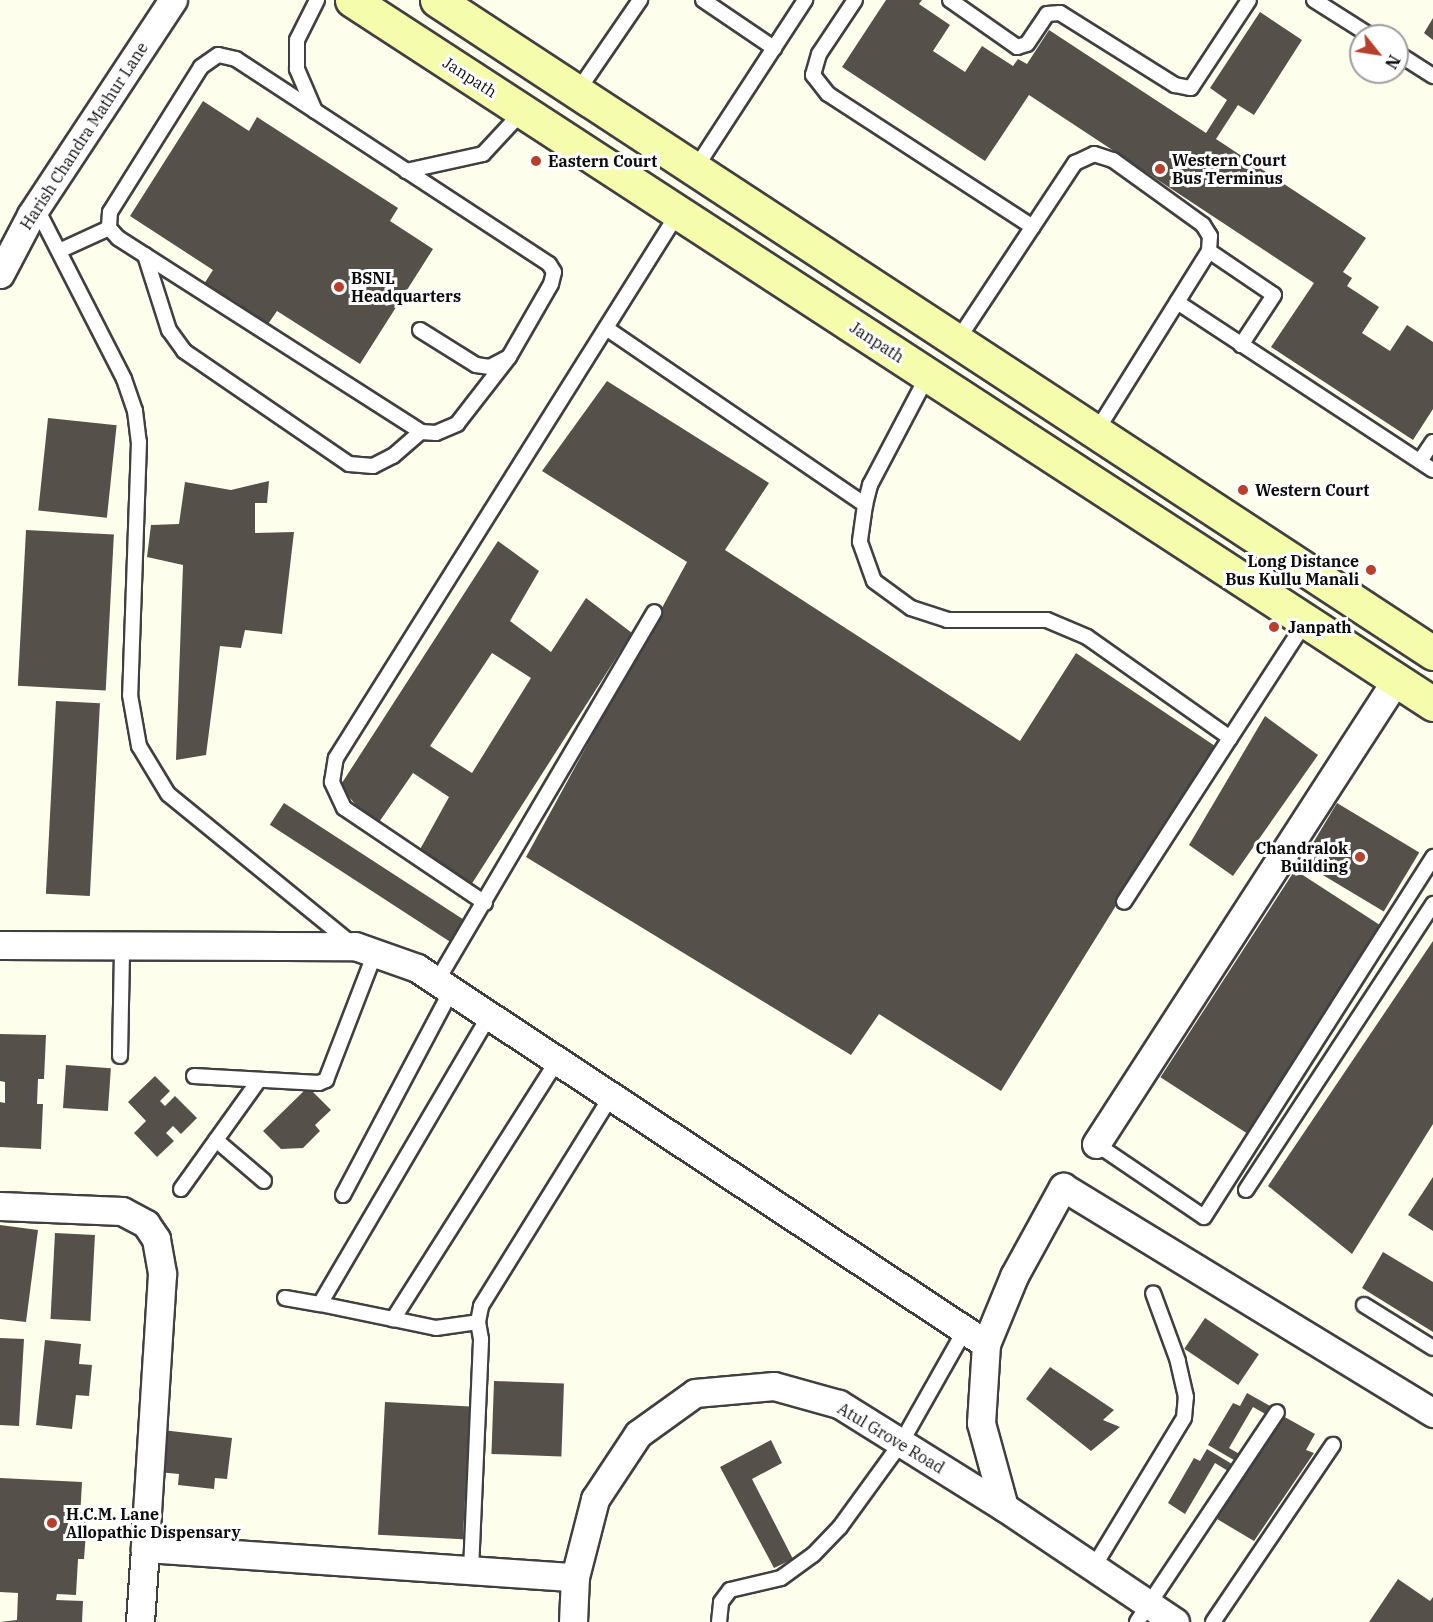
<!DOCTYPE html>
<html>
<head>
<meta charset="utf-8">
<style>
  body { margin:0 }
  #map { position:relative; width:1433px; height:1622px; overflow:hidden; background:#fefeed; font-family:"IBM Plex Serif",serif }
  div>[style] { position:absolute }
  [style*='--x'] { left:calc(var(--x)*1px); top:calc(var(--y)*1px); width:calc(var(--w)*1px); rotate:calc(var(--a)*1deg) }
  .building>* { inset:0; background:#55504a; transform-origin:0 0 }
  .roads { filter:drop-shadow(2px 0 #404040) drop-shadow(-2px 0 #404040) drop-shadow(0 2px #404040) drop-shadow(0 -2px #404040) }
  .lane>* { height:14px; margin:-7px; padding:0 7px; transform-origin:7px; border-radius:7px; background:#fff }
  .street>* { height:27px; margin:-13.5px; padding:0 13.5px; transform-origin:13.5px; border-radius:13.5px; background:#fff }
  .secondary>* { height:33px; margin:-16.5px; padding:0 16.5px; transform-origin:16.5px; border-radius:16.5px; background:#f5fcab }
  .dots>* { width:16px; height:16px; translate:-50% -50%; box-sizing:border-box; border:3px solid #fff; border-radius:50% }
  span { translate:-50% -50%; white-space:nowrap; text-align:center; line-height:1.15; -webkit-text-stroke:6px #fff; paint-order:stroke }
  .street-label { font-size:16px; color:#0d0d0d }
  .poi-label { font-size:16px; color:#0d0d0d; font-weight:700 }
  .left { translate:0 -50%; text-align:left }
  .right { translate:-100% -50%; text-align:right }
  .north { position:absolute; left:1349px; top:24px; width:60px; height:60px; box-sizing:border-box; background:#fff; border:2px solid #9e9e9e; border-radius:50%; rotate:120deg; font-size:16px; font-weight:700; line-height:24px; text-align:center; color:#0d0d0d }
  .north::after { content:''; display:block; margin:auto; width:21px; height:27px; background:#b73f2b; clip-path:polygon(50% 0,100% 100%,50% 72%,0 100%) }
</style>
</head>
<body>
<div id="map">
  <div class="building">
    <i style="clip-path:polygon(886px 0,922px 0,919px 4px,950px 25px,933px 51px,965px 72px,982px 46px,1013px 66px,1018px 59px,1027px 64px,1049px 30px,1206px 133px,1227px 100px,1210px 88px,1260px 12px,1302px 40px,1254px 115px,1238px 105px,1216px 139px,1366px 238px,1343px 272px,1352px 278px,1347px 286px,1379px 307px,1362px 333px,1390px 351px,1407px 325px,1433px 342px,1433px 409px,1413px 440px,1271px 347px,1314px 283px,1029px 95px,985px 161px,842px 67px)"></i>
    <i style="clip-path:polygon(1433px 18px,1433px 40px,1424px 33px)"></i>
    <i style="clip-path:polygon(203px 101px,249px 131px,257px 117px,398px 208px,390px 221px,433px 249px,360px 364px,277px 311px,264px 330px,200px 290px,213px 270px,130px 216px)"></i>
    <i style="clip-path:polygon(607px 381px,769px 483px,725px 550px,1020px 741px,1076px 653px,1215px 746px,1001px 1091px,879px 1014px,851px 1055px,526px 857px,687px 562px,542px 471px)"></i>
    <i style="left:48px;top:418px;width:69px;height:93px;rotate:6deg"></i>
    <i style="clip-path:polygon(269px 481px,267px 503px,255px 503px,255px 533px,294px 532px,282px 634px,245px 630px,241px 648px,220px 646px,206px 755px,176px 760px,183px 565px,147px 557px,151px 525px,179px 524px,185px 482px,231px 490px)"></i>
    <i style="left:26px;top:530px;width:88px;height:156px;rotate:3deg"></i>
    <i style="clip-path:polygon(evenodd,498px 541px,539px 571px,510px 621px,551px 652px,586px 598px,632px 633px,471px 885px,418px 853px,449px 797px,413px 773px,375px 828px,340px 786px,498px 541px,492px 653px,531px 678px,472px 773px,430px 746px,492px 653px)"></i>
    <i style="left:56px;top:701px;width:44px;height:193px;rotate:3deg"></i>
    <i style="clip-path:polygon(1265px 716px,1318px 755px,1233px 876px,1189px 845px)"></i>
    <i style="left:284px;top:803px;width:219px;height:26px;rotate:33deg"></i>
    <i style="left:1337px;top:803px;width:96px;height:69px;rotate:31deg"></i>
    <i style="left:1295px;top:870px;width:103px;height:247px;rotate:33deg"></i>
    <i style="clip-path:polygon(1433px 941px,1433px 1124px,1352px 1254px,1268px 1186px)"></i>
    <i style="clip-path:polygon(0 1034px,46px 1035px,44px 1079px,38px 1079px,37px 1104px,43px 1104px,41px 1149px,0 1147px,0 1102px,5px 1103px,5px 1082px,0 1081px)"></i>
    <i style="left:66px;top:1065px;width:45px;height:43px;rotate:4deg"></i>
    <i style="clip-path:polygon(155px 1076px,170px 1091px,160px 1101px,165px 1106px,175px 1096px,197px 1118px,181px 1134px,173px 1126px,166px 1133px,174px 1141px,157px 1157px,134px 1133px,146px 1121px,128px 1102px)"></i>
    <i style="clip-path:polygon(308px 1087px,331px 1110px,315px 1125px,320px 1131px,303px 1148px,281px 1149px,263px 1131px)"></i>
    <i style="clip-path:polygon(1433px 1177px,1433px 1231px,1408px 1215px)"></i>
    <i style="clip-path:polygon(0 1225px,38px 1230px,26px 1322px,0 1319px)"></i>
    <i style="left:55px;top:1233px;width:40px;height:86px;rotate:3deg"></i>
    <i style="clip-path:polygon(1383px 1252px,1433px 1282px,1433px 1332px,1362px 1288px)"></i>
    <i style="left:1205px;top:1318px;width:65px;height:37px;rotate:34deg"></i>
    <i style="clip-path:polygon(0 1338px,24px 1339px,19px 1426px,0 1425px)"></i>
    <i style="clip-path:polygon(45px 1340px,81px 1344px,79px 1364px,92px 1365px,89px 1396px,76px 1395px,72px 1429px,36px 1425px)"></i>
    <i style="clip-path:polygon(1050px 1367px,1114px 1410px,1103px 1420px,1120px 1427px,1091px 1451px,1026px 1399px)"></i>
    <i style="left:494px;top:1381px;width:70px;height:73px;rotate:2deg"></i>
    <i style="clip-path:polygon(1247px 1393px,1272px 1407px,1267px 1415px,1253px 1407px,1229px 1448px,1243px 1456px,1239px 1463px,1208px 1445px,1233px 1403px,1240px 1406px)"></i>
    <i style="left:385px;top:1402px;width:85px;height:133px;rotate:3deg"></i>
    <i style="clip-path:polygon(1283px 1416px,1315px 1434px,1306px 1450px,1314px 1453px,1254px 1541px,1217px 1519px)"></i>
    <i style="clip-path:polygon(162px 1430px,232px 1438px,227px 1479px,215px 1478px,214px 1489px,178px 1485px,179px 1474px,158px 1472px)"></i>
    <i style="clip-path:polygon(771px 1440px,782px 1463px,752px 1479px,793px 1559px,774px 1568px,720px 1467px)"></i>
    <i style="clip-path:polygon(1207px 1449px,1232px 1464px,1228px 1471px,1215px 1463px,1185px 1514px,1168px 1503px,1194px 1458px,1200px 1461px)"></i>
    <i style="clip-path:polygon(0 1478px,82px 1482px,80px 1518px,87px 1519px,84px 1559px,78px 1559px,76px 1595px,57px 1594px,56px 1600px,83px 1601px,82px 1622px,0 1622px,17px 1620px,18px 1593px,0 1592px)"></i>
    <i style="clip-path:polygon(1398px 1579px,1430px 1601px,1433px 1597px,1433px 1622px,1369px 1622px)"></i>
  </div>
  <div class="roads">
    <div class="lane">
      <i style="--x:703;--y:0;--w:86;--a:34.1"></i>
      <i style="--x:855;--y:0;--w:65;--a:123.7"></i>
      <i style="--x:819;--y:54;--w:22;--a:106"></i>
      <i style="--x:813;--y:75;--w:24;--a:52"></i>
      <i style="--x:828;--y:94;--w:244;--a:33"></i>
      <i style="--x:950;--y:0;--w:82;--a:35"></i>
      <i style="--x:1017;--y:47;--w:10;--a:-17"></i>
      <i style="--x:1027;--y:44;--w:36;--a:-56"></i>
      <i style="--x:1047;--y:14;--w:13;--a:-4"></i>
      <i style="--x:1060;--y:13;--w:136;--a:32.1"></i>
      <i style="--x:1175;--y:85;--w:16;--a:11"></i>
      <i style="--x:1191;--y:88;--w:105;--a:-56.6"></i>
      <i style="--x:1314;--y:0;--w:67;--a:32.3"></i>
      <i style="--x:1397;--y:53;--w:43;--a:32.6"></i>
      <i style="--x:577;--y:92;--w:112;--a:-55.6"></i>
      <i style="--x:315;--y:111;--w:46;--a:-113.2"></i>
      <i style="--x:297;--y:69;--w:29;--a:-90"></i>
      <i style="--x:297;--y:40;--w:45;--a:-63.4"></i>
      <i style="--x:695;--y:169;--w:202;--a:-56.9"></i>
      <i style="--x:406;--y:171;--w:79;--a:-12.4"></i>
      <i style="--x:483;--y:154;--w:59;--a:-47.1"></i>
      <i style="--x:36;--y:207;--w:193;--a:62.9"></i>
      <i style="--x:124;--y:379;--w:34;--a:71"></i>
      <i style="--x:135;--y:411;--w:31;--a:83"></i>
      <i style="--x:139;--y:442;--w:253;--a:92"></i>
      <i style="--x:130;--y:695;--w:52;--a:80"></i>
      <i style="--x:139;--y:746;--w:56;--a:58.9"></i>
      <i style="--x:168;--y:794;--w:236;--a:39.2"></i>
      <i style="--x:59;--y:251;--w:55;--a:-24.7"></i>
      <i style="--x:1209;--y:251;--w:78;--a:34.1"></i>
      <i style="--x:1274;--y:295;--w:60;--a:123.4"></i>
      <i style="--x:145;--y:255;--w:79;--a:72.3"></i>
      <i style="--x:169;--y:330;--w:26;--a:54"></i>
      <i style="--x:184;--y:351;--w:200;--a:34.4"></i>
      <i style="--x:349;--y:464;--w:24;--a:5"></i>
      <i style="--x:373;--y:466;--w:22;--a:-27"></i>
      <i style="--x:393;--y:456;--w:37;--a:-41"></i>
      <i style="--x:1177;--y:302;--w:306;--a:33.3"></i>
      <i style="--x:606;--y:328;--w:314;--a:34.3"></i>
      <i style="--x:865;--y:505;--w:37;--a:98"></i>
      <i style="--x:860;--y:542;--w:41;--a:70.3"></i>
      <i style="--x:874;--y:581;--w:46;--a:36.1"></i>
      <i style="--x:911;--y:608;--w:38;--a:18"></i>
      <i style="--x:947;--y:620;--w:100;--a:0"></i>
      <i style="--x:1047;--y:620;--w:43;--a:23"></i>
      <i style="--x:1087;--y:637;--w:175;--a:35.2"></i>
      <i style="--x:1230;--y:738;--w:195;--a:122.9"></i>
      <i style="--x:420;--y:330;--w:66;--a:32"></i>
      <i style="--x:476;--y:365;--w:14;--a:8"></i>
      <i style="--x:490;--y:367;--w:21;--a:-28"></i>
      <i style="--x:509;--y:357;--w:84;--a:-60.1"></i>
      <i style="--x:551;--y:284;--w:12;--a:-76"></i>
      <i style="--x:554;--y:272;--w:9;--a:-122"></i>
      <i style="--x:549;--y:264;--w:374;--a:-146.8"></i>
      <i style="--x:236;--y:59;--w:18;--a:-167"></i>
      <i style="--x:218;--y:55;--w:21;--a:145"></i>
      <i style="--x:201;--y:67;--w:171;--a:122.1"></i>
      <i style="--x:110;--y:212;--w:16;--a:94"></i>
      <i style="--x:109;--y:228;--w:13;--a:48"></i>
      <i style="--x:118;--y:238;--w:360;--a:32.6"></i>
      <i style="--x:421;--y:432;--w:15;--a:4"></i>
      <i style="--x:436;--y:433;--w:23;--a:-23"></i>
      <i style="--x:457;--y:424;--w:85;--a:-52.2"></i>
      <i style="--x:957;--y:341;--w:214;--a:-56.5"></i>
      <i style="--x:1075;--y:163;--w:21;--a:-25"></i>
      <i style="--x:1094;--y:154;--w:20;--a:18"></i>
      <i style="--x:1113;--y:160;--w:111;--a:35.8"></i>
      <i style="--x:1203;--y:225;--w:13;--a:58"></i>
      <i style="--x:1210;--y:236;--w:15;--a:94"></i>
      <i style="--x:1209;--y:251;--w:213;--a:122"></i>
      <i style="--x:1420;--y:461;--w:23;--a:-56"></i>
      <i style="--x:865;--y:505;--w:21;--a:-76"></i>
      <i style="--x:870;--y:485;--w:124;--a:-62.2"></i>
      <i style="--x:1230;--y:738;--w:140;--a:-57"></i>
      <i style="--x:485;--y:903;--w:170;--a:-146"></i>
      <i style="--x:344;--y:808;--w:29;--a:-115"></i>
      <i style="--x:332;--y:782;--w:24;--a:-81"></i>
      <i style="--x:336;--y:758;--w:643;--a:-57.89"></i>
      <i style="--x:437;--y:981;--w:428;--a:-59.5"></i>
      <i style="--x:120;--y:1056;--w:109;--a:-88.9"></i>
      <i style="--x:557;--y:1061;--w:306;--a:122.4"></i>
      <i style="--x:393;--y:1319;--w:44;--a:11.8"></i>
      <i style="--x:436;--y:1328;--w:42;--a:-8.1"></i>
      <i style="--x:478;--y:1322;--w:16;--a:-79"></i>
      <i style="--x:481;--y:1306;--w:247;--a:-58.2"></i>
      <i style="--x:194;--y:1076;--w:125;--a:3.2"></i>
      <i style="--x:319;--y:1083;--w:8;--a:-23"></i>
      <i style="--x:326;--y:1080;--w:136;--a:-68.9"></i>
      <i style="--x:216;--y:1140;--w:63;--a:40.5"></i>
      <i style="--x:1096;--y:1144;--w:130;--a:34.1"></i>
      <i style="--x:1204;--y:1217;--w:427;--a:-57.5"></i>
      <i style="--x:181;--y:1189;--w:134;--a:-54.4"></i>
      <i style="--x:1246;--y:1190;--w:342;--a:-56.8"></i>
      <i style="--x:343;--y:1195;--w:231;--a:-62.1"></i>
      <i style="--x:285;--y:1298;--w:36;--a:10"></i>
      <i style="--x:320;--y:1304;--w:334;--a:-59.6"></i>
      <i style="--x:320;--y:1304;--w:75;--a:11.6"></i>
      <i style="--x:1364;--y:1305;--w:81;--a:31.9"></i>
      <i style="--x:1093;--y:1568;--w:175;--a:-58.8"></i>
      <i style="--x:1184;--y:1418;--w:21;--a:-85"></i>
      <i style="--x:1186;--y:1397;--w:37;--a:-103"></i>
      <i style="--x:1178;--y:1361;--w:72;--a:-110.2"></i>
      <i style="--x:471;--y:1570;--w:231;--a:-87.5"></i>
      <i style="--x:481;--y:1339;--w:17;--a:-100"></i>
      <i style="--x:719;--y:1622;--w:20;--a:-84"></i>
      <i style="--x:721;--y:1602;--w:15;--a:-53"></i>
      <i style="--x:730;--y:1590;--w:52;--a:-13.2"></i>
      <i style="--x:781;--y:1578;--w:39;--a:-36"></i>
      <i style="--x:813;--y:1555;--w:39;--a:-46"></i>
      <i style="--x:840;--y:1527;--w:104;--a:-54"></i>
      <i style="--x:901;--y:1443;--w:130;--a:-60.5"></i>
      <i style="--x:1137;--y:1622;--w:252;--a:-56.3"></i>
      <i style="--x:1213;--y:1622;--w:214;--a:-55.9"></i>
    </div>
    <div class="street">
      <i style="--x:0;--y:274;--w:67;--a:-62.3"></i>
      <i style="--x:31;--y:215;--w:258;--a:-56.6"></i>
      <i style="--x:0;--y:945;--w:355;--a:0.2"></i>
      <i style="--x:355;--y:946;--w:66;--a:19.5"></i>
      <i style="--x:417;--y:968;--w:682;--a:33.46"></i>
      <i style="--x:986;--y:1344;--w:79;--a:93.6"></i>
      <i style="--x:981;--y:1423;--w:87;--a:74.7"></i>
      <i style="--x:1096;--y:1144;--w:553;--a:-57.12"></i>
      <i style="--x:0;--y:1206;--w:122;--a:2.3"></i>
      <i style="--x:122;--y:1211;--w:27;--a:28"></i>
      <i style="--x:146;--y:1224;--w:18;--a:56"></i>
      <i style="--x:156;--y:1239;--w:36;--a:80"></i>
      <i style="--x:162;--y:1274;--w:275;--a:93.6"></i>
      <i style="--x:145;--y:1548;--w:431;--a:3.9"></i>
      <i style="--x:986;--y:1344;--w:74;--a:-67.6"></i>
      <i style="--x:1014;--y:1276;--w:102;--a:-61.2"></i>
      <i style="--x:1063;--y:1187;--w:434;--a:31.4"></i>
      <i style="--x:140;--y:1622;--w:74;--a:-86.1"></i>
      <i style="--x:573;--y:1622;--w:45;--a:-87.5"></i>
      <i style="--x:575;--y:1577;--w:81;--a:-75.6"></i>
      <i style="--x:595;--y:1499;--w:78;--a:-56.5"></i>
      <i style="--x:638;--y:1434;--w:70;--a:-35.7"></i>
      <i style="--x:695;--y:1393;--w:79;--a:-5.1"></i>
      <i style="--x:774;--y:1386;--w:67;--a:15.5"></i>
      <i style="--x:839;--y:1404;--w:195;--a:32"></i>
      <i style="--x:1004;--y:1507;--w:206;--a:33.9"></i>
    </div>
    <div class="secondary">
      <i style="--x:352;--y:0;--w:1290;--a:33.07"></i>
      <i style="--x:437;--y:0;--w:1191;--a:33.25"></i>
    </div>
  </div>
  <div class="dots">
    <i style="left:536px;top:161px;background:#b73f2b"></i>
    <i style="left:1160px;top:169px;background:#b73f2b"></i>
    <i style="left:339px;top:287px;background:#b73f2b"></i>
    <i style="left:1243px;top:490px;background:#b73f2b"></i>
    <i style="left:1371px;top:570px;background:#b73f2b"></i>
    <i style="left:1274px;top:627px;background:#b73f2b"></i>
    <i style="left:1360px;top:857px;background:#b73f2b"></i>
    <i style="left:52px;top:1523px;background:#b73f2b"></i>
  </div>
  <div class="street-label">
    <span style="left:470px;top:77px;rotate:33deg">Janpath</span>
    <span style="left:84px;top:136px;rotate:-57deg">Harish Chandra Mathur Lane</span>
    <span style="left:877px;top:342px;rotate:33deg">Janpath</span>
    <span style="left:891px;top:1438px;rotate:31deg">Atul Grove Road</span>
  </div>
  <div class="poi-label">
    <span class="left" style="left:1172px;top:169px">Western Court<br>Bus Terminus</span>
    <span class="left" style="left:548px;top:161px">Eastern Court</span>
    <span class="left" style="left:351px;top:287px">BSNL<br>Headquarters</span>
    <span class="left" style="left:1255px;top:490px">Western Court</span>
    <span class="right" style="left:1359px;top:570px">Long Distance<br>Bus Kullu Manali</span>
    <span class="left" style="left:1288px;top:627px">Janpath</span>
    <span class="right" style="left:1348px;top:857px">Chandralok<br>Building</span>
    <span class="left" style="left:66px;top:1523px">H.C.M. Lane<br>Allopathic Dispensary</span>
  </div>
  <div class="north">N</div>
</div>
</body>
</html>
